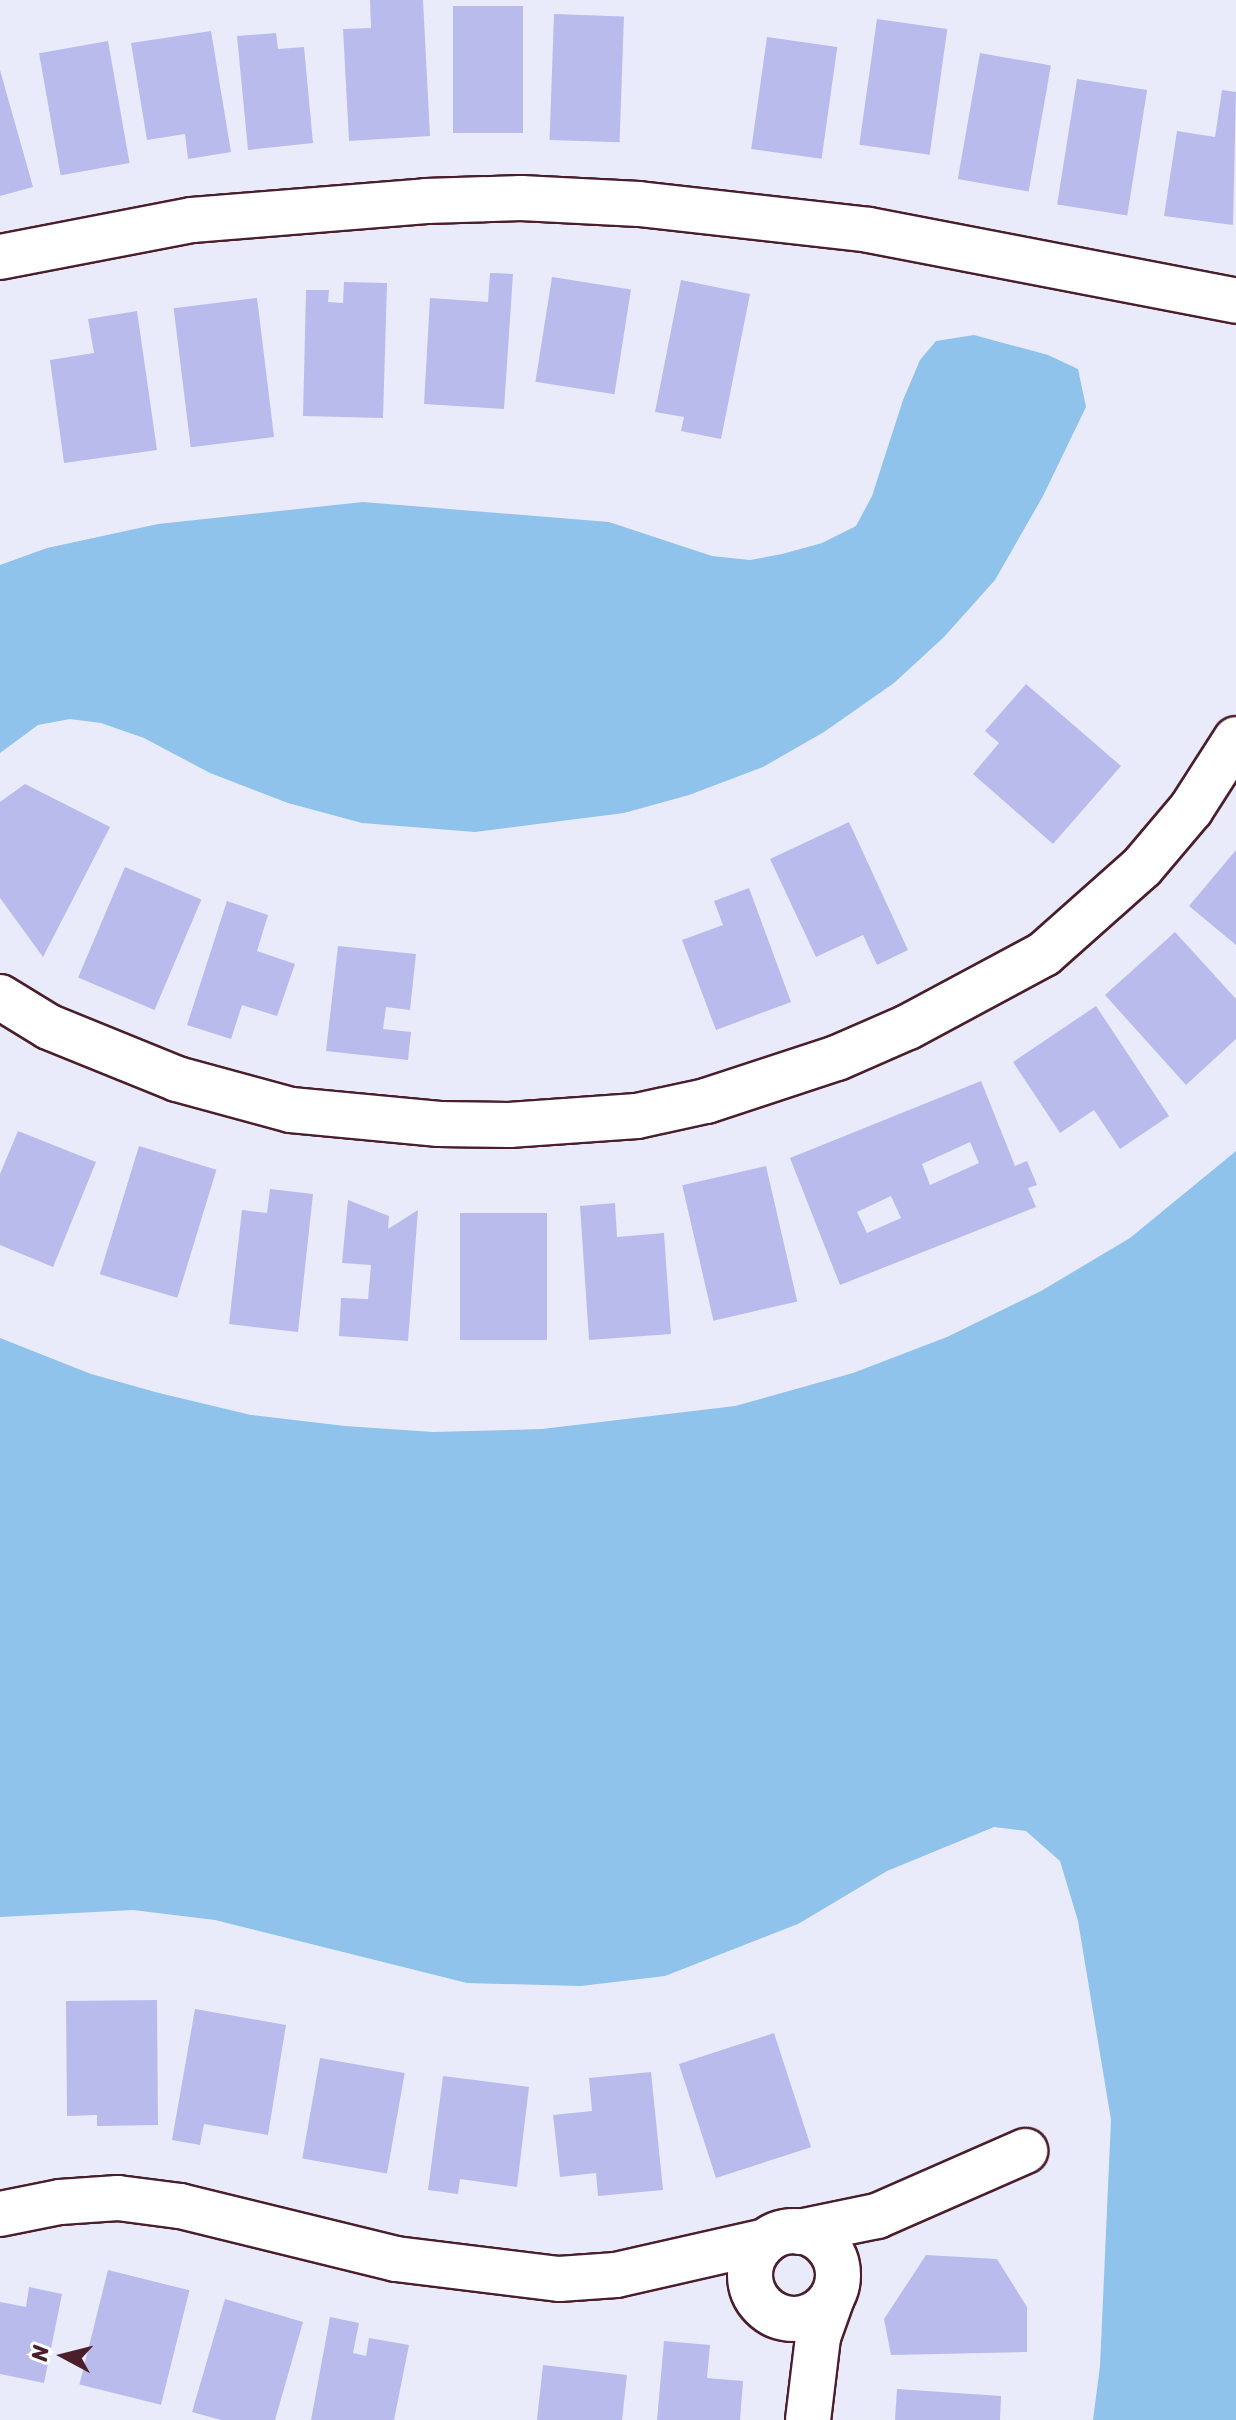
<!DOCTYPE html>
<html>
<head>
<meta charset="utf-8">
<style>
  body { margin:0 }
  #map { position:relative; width:1236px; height:2420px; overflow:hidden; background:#eaebfa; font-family:Sriracha,sans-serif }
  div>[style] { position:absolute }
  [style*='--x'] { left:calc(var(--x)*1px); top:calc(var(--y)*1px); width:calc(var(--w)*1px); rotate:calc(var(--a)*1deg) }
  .water>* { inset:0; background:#8fc3ec }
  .building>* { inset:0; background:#b9bbed; transform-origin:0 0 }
  .roads { filter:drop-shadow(2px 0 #4a1f2b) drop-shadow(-2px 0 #4a1f2b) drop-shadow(0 2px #4a1f2b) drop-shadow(0 -2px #4a1f2b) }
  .minor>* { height:44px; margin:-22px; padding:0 22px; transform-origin:22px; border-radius:22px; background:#fff }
  .minor>.ring { margin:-22px; padding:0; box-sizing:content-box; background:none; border:44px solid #fff; border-radius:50% }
  span { translate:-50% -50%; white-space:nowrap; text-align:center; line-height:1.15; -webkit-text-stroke:6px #fff; paint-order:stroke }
  .north { position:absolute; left:24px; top:2316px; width:80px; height:80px; -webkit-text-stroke:6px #fff; paint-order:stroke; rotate:277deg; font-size:22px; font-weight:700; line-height:32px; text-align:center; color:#4a1f2b }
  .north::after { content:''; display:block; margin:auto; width:28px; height:36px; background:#4a1f2b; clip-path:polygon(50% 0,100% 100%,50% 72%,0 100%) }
</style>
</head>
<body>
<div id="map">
  <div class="water">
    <i style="clip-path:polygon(974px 335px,1048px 355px,1078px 369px,1086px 407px,1043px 496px,995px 580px,944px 637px,894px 683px,824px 732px,763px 767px,689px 795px,624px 813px,475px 832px,362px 823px,288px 803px,210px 773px,144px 738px,101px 723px,70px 719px,38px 725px,0 753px,0 565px,47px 548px,158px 524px,363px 502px,609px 522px,712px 556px,750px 560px,782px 554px,822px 543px,856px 526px,872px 496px,903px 400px,920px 360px,936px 341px)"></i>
    <i style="clip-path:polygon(1236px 1151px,1236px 2420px,1093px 2420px,1100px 2366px,1111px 2120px,1078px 1921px,1060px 1861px,1026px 1831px,994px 1827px,887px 1871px,798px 1924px,665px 1976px,581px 1986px,467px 1983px,215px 1920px,133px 1910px,0 1917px,0 1338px,91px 1374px,159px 1393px,251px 1415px,345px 1426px,433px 1432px,542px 1429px,735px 1406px,853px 1373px,947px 1337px,1041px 1291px,1130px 1238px)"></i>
  </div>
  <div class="building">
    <i style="clip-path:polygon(370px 0,423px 0,430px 136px,349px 141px,343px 29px,371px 28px)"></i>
    <i style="left:523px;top:6px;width:127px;height:70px;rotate:90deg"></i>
    <i style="left:554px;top:14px;width:70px;height:126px;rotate:2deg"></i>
    <i style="left:877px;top:19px;width:71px;height:127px;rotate:8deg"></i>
    <i style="clip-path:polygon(211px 31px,231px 152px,188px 159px,185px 134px,147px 140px,131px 43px)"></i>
    <i style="clip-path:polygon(276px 33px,278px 49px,304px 47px,313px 143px,248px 150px,237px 36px)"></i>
    <i style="left:767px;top:37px;width:71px;height:113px;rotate:8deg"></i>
    <i style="left:108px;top:41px;width:124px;height:70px;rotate:80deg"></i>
    <i style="left:980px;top:53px;width:72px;height:128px;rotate:10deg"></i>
    <i style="clip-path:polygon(0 70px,33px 187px,0 196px)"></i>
    <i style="left:1077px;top:79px;width:71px;height:127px;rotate:9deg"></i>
    <i style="clip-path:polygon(1222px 90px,1236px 92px,1233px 225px,1164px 216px,1177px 131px,1215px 137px)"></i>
    <i style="clip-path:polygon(490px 273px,513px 274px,504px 409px,424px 404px,430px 298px,488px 302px)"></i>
    <i style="left:552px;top:277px;width:80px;height:106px;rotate:9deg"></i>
    <i style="clip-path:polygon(681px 280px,750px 294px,721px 439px,681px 431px,684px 417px,655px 412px)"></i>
    <i style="clip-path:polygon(344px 282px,387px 283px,383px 418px,303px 416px,306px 290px,329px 290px,328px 302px,343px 303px)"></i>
    <i style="left:257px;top:298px;width:140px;height:84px;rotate:83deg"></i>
    <i style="clip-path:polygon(137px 311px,157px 450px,64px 463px,50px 360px,94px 353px,88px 319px)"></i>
    <i style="clip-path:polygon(1026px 684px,1121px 766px,1053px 844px,973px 774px,999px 743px,985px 731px)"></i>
    <i style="clip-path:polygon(25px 784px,110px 827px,43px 957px,0 898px,0 802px)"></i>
    <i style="clip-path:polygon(849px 822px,908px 950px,877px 965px,863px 935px,816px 957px,770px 859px)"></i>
    <i style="clip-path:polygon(1236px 850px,1236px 945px,1189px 906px)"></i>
    <i style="left:125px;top:867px;width:83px;height:120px;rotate:23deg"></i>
    <i style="clip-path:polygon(749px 888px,791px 1002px,716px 1030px,682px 940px,723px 925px,714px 901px)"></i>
    <i style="clip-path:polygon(227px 901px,268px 915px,257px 951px,295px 964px,277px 1016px,242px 1005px,231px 1039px,187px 1025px)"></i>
    <i style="clip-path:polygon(1175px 932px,1236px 999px,1236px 1039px,1186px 1085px,1105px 995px)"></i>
    <i style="clip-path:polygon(338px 946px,416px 954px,410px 1010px,386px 1007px,383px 1029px,411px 1032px,408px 1060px,326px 1051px)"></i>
    <i style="clip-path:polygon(1096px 1006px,1169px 1116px,1120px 1149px,1094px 1110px,1060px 1133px,1013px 1062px)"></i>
    <i style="clip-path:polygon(evenodd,981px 1081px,1015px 1166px,1027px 1161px,1037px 1185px,1028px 1188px,1036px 1207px,840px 1285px,790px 1158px,981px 1081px,970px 1142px,979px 1163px,930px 1185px,922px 1164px,970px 1142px,981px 1081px,891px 1196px,901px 1218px,867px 1233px,857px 1212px,891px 1196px)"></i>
    <i style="clip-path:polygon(18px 1131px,96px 1162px,53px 1267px,0 1245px,0 1174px)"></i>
    <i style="left:139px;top:1146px;width:81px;height:134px;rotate:17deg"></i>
    <i style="left:766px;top:1166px;width:139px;height:86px;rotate:77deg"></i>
    <i style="clip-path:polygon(270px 1189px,313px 1194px,298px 1332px,229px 1324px,242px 1210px,267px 1213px)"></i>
    <i style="clip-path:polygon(348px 1200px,389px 1216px,388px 1229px,418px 1210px,408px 1341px,339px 1336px,341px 1298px,368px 1299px,371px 1265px,342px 1263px)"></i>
    <i style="clip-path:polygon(615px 1203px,617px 1237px,664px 1233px,671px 1334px,589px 1340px,580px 1206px)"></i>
    <i style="left:547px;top:1213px;width:127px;height:87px;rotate:90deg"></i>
    <i style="clip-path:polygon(157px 2000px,158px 2125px,97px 2126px,97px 2115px,67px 2116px,66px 2001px)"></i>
    <i style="clip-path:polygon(195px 2009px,286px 2025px,268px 2135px,204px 2124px,200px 2145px,172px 2140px)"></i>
    <i style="left:774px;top:2033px;width:120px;height:100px;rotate:72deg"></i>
    <i style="left:320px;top:2058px;width:86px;height:102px;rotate:10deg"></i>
    <i style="clip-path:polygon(651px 2072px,663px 2190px,598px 2196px,596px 2173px,560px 2177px,553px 2115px,592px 2111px,589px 2078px)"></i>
    <i style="clip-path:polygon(443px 2076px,529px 2087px,517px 2187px,460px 2179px,458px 2194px,428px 2190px)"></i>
    <i style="clip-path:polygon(926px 2255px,997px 2259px,1027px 2307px,1027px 2352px,891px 2355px,884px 2319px)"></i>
    <i style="left:108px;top:2270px;width:84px;height:118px;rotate:14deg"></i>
    <i style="clip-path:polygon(29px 2287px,62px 2294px,44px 2383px,0 2374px,0 2302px,26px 2307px)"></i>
    <i style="clip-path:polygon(225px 2299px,303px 2322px,275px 2420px,221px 2420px,192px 2412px)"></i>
    <i style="clip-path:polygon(330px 2317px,359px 2323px,353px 2353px,366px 2356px,369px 2338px,409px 2345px,394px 2420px,311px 2420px)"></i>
    <i style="clip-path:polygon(664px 2341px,710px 2345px,707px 2378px,743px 2381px,740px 2420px,657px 2420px)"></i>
    <i style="clip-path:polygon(543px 2365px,627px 2375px,622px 2420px,537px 2420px)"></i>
    <i style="clip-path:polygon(897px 2389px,1001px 2396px,1000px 2420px,895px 2420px)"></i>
  </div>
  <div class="roads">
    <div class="minor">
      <i style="--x:0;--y:257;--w:196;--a:-10.9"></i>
      <i style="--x:192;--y:220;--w:235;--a:-4.6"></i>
      <i style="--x:426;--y:201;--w:95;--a:-1.8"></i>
      <i style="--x:521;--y:198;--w:118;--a:2.9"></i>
      <i style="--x:639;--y:204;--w:231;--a:6.4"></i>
      <i style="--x:869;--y:230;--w:374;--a:10.9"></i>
      <i style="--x:0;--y:997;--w:57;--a:31.5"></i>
      <i style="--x:49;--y:1027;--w:138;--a:22.1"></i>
      <i style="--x:177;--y:1079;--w:118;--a:15.2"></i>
      <i style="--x:291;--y:1110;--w:149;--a:5.4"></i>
      <i style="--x:439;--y:1124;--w:70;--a:0.8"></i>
      <i style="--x:509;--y:1125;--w:128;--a:-4"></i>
      <i style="--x:637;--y:1116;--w:71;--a:-12.3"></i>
      <i style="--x:706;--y:1101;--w:138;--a:-18.2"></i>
      <i style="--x:837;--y:1058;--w:77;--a:-23.6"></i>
      <i style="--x:908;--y:1027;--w:154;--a:-28.2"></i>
      <i style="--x:1044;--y:954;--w:131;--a:-41.6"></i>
      <i style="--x:1142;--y:867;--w:76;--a:-49.8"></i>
      <i style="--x:1191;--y:809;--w:83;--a:-57.3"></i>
      <i style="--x:0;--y:2214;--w:61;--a:-11.3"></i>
      <i style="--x:60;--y:2202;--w:58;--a:-3.9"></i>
      <i style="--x:118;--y:2198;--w:63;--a:7.4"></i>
      <i style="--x:180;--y:2206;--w:222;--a:13.8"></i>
      <i style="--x:396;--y:2259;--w:164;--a:7"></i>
      <i style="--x:559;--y:2279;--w:57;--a:-4"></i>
      <i style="--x:616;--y:2275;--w:154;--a:-12.8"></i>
      <i class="ring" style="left:750px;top:2231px;width:44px;height:44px"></i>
      <i style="--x:799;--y:2232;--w:80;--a:-11.6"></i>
      <i style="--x:877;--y:2216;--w:162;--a:-23.7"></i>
      <i style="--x:808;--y:2420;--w:84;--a:-83.1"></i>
      <i style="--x:818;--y:2337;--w:41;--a:-70.3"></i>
    </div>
  </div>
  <div class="north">N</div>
</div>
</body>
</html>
